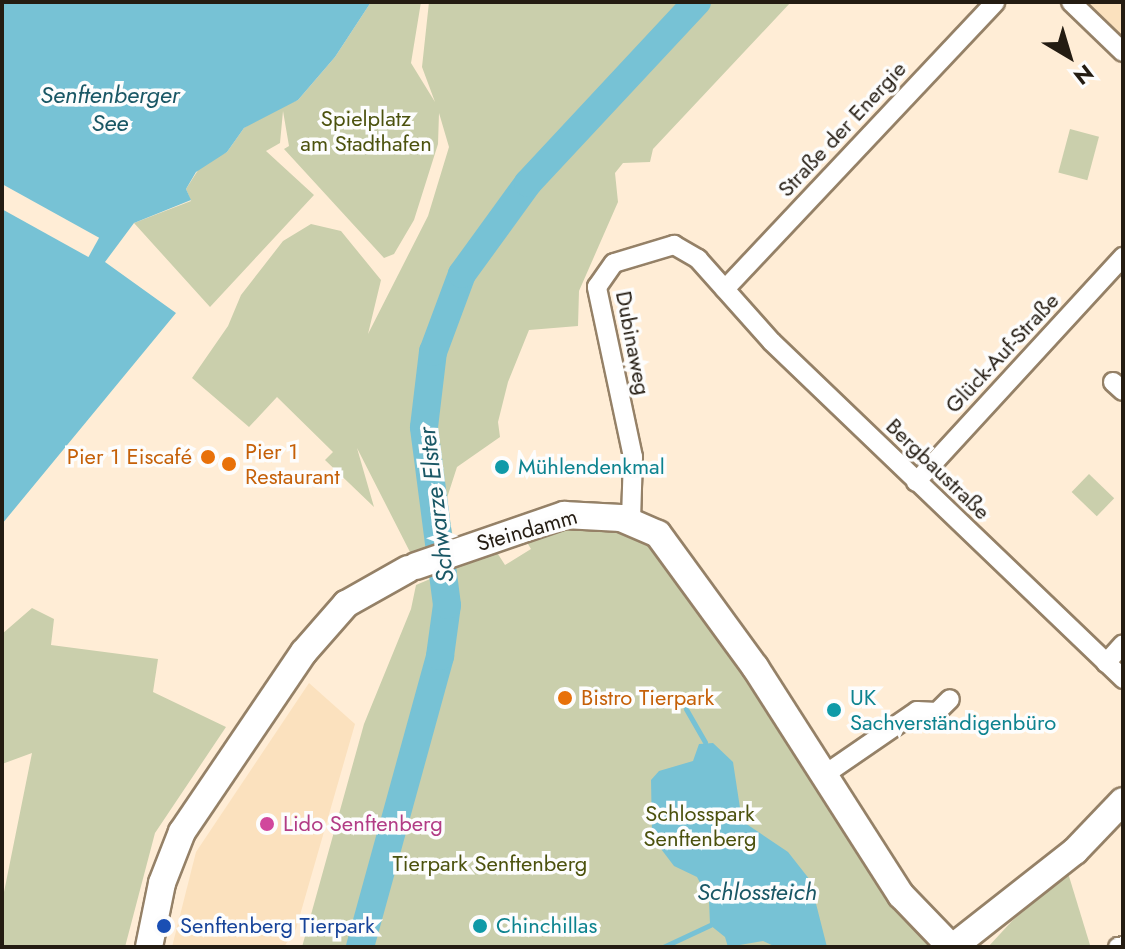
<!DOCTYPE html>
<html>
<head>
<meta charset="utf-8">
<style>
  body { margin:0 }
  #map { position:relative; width:1125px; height:949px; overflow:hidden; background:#ffedd6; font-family:Jost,sans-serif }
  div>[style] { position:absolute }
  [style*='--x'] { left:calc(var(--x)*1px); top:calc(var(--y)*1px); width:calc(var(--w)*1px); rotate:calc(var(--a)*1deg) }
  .built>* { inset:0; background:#fbe1be }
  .green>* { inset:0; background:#cacfac; transform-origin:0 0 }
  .water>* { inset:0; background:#77c2d5 }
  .pier>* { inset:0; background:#ffedd6; transform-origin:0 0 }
  .stream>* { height:5px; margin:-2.5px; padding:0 2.5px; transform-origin:2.5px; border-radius:2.5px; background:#77c2d5 }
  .river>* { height:28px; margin:-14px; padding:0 14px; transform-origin:14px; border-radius:14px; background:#77c2d5 }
  .roads { filter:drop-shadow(2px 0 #958167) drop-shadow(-2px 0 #958167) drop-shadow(0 2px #958167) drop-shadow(0 -2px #958167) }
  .street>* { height:18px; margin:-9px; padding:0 9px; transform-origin:9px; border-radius:9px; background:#fff }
  .secondary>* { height:26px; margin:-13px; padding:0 13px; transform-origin:13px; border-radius:13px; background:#fff }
  .dots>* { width:22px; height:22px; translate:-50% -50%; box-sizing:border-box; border:4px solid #fdfdfd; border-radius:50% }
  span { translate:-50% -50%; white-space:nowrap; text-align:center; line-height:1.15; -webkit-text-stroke:7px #fdfdfd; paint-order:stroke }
  .park-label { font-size:22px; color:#4c520e }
  .street-label { font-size:22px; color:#241c12 }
  .food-label { font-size:22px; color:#c56008 }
  .left { translate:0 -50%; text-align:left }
  .right { translate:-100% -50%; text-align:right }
  .culture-label { font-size:22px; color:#0d838f }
  .hotel-label { font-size:22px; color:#b23c85 }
  .transit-label { font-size:22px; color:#164399 }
  .water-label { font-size:24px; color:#195765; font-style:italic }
  .frame { position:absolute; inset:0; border:4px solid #241c12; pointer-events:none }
  .north { position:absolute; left:1029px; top:16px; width:80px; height:80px; -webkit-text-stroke:6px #fdfdfd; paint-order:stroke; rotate:142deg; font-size:22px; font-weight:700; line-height:32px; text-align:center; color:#241c12 }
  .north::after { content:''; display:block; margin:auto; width:28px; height:36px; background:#241c12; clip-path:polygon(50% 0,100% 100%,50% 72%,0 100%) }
</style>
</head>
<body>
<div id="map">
  <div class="built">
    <i style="clip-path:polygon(1079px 2px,1123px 2px,1123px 45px)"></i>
    <i style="clip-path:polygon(309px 683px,355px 724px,296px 929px,284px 947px,172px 947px,196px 852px)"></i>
  </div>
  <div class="green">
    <i style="clip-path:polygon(371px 2px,421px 2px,411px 63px,435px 102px,422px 67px,429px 2px,791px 2px,653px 149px,650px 162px,623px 163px,615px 173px,618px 202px,579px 291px,578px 326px,529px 330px,508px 382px,498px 422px,500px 437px,457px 467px,446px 501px,453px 537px,411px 554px,357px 448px,374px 507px,325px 460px,333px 452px,277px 397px,249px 427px,192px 378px,228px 326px,241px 295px,283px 241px,311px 224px,341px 231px,381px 280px,368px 334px,428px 216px,449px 147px,439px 113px,438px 144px,414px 220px,394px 254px,384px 258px,284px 149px,289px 146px,283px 111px,280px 143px,266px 151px,314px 195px,210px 307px,134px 223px,191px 201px,186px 189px,202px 164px,227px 152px,244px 128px,269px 111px,298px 100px,335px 57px)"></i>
    <i style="left:1070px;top:129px;width:30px;height:45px;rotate:15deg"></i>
    <i style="left:1089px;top:474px;width:35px;height:25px;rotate:44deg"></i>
    <i style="clip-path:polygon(587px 519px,651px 538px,943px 947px,302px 947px,364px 724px,411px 609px,416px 585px,496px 551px,505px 565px,531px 549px,522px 534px)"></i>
    <i style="clip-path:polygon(32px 608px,54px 619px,51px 645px,158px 659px,153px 692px,226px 727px,155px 833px,125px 947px,2px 947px,2px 902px,32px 753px,2px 764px,2px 634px)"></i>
    <i style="clip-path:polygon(1068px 873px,1090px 945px,988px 947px,1012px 921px)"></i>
  </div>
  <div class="water">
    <i style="clip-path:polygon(2px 2px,371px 2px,335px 57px,298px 100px,244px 128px,227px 152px,196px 172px,186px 189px,191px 200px,134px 223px,105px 262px,176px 313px,2px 524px)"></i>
    <i style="clip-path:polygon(713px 743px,733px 762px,742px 821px,788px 852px,810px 880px,827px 947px,776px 947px,763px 941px,728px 947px,725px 937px,710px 925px,709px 900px,697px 877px,674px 866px,658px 845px,652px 834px,651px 780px,659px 771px,693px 761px,699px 744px)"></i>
  </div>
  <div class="pier">
    <i style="left:2px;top:184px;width:111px;height:22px;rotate:29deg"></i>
  </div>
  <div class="stream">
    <i style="--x:686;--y:709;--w:38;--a:60"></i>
    <i style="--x:663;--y:947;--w:52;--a:-25.1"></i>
  </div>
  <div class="river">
    <i style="--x:360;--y:947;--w:302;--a:-74.6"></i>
    <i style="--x:440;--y:656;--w:51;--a:-82.2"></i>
    <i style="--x:447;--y:605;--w:179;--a:-97.4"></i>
    <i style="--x:424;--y:427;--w:76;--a:-83.2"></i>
    <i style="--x:433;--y:352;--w:83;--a:-69.6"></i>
    <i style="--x:462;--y:274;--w:112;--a:-54"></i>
    <i style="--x:528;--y:183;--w:248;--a:-47"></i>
  </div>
  <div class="roads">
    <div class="street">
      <i style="--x:1071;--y:2;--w:72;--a:43.9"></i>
      <i style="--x:725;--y:289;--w:394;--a:-46.7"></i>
      <i style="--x:1113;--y:382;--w:13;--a:42"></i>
      <i style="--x:916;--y:482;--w:306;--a:-47.4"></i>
      <i style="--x:631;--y:520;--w:63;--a:-88.2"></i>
      <i style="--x:633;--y:457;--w:174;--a:-102"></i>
      <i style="--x:597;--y:287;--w:29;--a:-55"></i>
      <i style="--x:614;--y:263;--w:63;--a:-16.7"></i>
      <i style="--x:674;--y:245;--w:28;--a:30"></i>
      <i style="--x:698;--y:259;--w:111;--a:48.3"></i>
      <i style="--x:772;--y:342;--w:487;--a:43.8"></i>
      <i style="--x:1106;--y:663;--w:25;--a:-48"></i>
      <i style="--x:824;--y:775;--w:113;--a:-34.5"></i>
      <i style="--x:917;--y:711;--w:20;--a:3"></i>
      <i style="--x:937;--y:712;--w:18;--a:-45"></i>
      <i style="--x:1118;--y:947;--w:5;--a:-11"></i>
    </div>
    <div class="secondary">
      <i style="--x:416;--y:566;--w:157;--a:-19"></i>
      <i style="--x:564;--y:515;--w:57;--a:3"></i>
      <i style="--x:621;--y:518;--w:40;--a:23.4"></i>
      <i style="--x:658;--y:534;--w:165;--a:53.9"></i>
      <i style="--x:755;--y:667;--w:271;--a:57.4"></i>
      <i style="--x:901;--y:895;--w:72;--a:46.1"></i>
      <i style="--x:149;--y:947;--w:65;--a:-78.5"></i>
      <i style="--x:162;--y:883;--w:55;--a:-68.6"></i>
      <i style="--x:182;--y:832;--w:217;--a:-55.9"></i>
      <i style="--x:304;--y:652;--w:64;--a:-48.8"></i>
      <i style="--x:346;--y:604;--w:71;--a:-29.4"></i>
      <i style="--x:953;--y:947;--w:155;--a:-38.2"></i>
      <i style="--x:1075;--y:851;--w:69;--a:-46.2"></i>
    </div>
  </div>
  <div class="dots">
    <i style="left:208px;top:457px;background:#e8710a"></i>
    <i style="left:229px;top:464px;background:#e8710a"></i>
    <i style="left:502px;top:467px;background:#0f9aa8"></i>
    <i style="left:565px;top:698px;background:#e8710a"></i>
    <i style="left:834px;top:710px;background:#0f9aa8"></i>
    <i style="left:267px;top:824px;background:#d1479c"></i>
    <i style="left:164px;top:926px;background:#1a4fb4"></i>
    <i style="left:480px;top:926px;background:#0f9aa8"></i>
  </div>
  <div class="park-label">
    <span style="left:366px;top:131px">Spielplatz<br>am Stadthafen</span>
    <span style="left:700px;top:826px">Schlosspark<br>Senftenberg</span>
    <span style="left:490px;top:864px">Tierpark Senftenberg</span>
  </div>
  <div class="street-label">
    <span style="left:842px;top:129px;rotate:-47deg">Straße der Energie</span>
    <span style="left:633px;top:343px;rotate:79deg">Dubinaweg</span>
    <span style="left:1002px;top:353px;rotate:-47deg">Glück-Auf-Straße</span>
    <span style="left:938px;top:469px;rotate:44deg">Bergbaustraße</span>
    <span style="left:527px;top:530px;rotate:-16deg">Steindamm</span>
  </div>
  <div class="food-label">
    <span class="left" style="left:245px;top:464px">Pier 1<br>Restaurant</span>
    <span class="right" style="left:192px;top:457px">Pier 1 Eiscafé</span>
    <span class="left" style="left:581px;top:698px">Bistro Tierpark</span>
  </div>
  <div class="culture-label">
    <span class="left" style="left:518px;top:467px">Mühlendenkmal</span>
    <span class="left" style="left:850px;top:710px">UK<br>Sachverständigenbüro</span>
    <span class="left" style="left:496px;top:926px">Chinchillas</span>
  </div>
  <div class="hotel-label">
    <span class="left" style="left:283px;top:824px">Lido Senftenberg</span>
  </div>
  <div class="transit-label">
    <span class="left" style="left:180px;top:926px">Senftenberg Tierpark</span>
  </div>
  <div class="water-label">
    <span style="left:110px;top:109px">Senftenberger<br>See</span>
    <span style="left:436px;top:505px;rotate:-97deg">Schwarze Elster</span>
    <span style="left:757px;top:892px">Schlossteich</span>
  </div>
  <div class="frame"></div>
  <div class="north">N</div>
</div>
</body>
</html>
